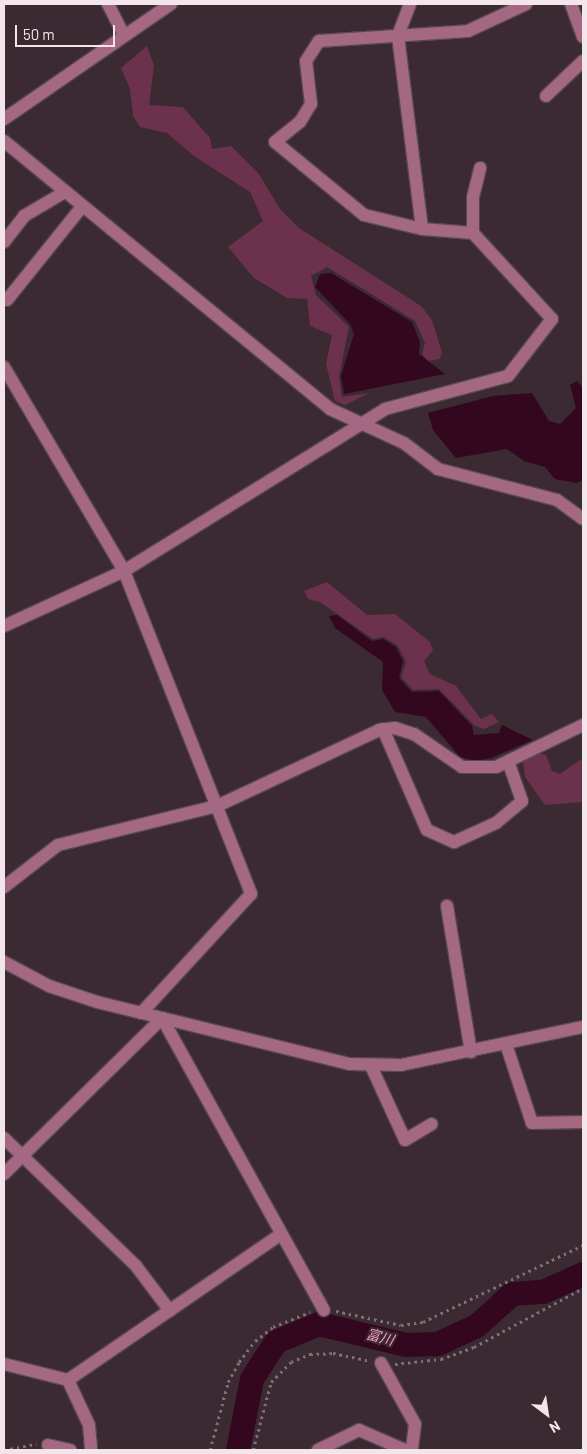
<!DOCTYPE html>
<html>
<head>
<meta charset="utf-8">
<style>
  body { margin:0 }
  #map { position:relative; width:587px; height:1454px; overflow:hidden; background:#3b2a31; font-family:Barlow,"Noto Sans JP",sans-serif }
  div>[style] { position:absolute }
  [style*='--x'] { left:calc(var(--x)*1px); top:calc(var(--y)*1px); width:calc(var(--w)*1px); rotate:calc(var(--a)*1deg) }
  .green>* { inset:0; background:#6c314d }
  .water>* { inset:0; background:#33071e }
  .river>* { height:24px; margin:-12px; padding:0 12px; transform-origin:12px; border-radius:12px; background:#33071e }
  .path>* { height:2.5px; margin-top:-1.25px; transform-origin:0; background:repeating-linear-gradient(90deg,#7f7076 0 2.5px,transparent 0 6.5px) }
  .roads { filter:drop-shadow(1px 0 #58484f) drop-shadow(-1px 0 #58484f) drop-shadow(0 1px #58484f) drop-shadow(0 -1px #58484f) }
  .minor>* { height:12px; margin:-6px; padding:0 6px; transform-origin:6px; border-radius:6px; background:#a46882 }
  span { translate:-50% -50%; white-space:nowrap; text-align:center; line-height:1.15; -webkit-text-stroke:4px #3b2a31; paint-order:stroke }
  .water-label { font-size:14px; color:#fd9cc6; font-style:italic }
  .frame { position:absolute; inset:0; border:5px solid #f2e6eb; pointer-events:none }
  .north { position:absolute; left:522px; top:1389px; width:50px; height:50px; -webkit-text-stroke:4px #3b2a31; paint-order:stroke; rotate:149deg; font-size:14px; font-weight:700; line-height:20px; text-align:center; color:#f2e6eb }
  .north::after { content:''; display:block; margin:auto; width:18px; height:22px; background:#f2e6eb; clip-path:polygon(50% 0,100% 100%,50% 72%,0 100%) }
  .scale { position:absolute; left:15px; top:25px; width:100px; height:22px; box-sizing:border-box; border:2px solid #f2e6eb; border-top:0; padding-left:6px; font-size:15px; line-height:18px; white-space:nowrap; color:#f2e6eb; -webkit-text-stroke:4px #3b2a31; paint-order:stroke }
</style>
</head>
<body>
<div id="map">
  <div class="green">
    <i style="clip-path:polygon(147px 46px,154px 65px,149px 105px,183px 107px,210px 138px,212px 149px,231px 146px,259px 174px,280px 209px,299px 228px,421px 306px,432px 320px,442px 352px,440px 359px,428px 361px,422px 354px,425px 343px,415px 321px,327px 267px,311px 276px,316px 295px,349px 327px,339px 377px,342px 397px,369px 393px,345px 405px,335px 401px,326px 364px,332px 335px,310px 326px,307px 299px,287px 298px,254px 278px,228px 247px,263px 221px,250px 192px,194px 156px,167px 133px,140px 127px,133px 116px,130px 89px,121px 68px)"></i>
    <i style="clip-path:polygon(327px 582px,367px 615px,395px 614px,430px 642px,433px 650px,424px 661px,430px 674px,456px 686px,481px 719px,492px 714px,499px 722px,484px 729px,475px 726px,439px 689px,413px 690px,401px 677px,406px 662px,398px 646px,384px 637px,373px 639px,320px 602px,308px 599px,304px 591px)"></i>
    <i style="clip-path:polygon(537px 753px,546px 755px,552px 771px,560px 774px,583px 758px,583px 802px,545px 805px,525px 777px,523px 761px)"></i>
  </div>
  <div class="water">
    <i style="clip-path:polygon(331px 273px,412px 322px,420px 342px,419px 354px,445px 374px,344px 394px,341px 376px,354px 334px,350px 324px,315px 287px,320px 274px)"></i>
    <i style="clip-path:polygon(577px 381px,583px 387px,583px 480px,576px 483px,555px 479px,545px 467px,524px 461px,507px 449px,456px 458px,433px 430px,428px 413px,493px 396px,532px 393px,549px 421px,560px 424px,576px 408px,570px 385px)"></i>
    <i style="clip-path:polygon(337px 615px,372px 641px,383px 639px,396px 647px,403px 661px,399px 678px,412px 692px,439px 691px,472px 726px,474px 735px,499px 733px,502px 725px,533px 740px,491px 758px,476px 761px,460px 757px,426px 717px,395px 712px,382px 690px,383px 662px,335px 628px,329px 616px)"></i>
  </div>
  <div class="river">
    <i style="--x:238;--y:1450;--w:72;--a:-78.8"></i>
    <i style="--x:252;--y:1379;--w:44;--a:-57"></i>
    <i style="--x:276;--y:1342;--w:47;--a:-22.7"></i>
    <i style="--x:319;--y:1324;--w:89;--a:13.6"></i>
    <i style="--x:406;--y:1345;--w:32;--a:-2"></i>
    <i style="--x:438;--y:1344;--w:43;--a:-24.8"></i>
    <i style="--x:477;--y:1326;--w:47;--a:-42.4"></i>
    <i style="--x:512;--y:1294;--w:31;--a:-4"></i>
    <i style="--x:543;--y:1292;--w:44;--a:-24.2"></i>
  </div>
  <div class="path">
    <i style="--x:336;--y:1311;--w:66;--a:12.2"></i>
    <i style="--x:401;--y:1325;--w:22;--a:-8"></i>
    <i style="--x:423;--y:1322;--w:178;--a:-25.7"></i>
    <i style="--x:395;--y:1364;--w:46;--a:-6.2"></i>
    <i style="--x:441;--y:1359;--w:35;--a:-20"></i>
    <i style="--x:474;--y:1347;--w:124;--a:-28.4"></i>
    <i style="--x:4;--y:1450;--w:33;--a:-11"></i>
    <i style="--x:210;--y:1450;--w:70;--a:-75.2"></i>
    <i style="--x:228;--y:1382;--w:23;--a:-61"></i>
    <i style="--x:239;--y:1362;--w:26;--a:-53"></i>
    <i style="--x:255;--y:1341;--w:23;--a:-38"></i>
    <i style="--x:273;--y:1327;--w:40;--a:-22"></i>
    <i style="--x:253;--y:1450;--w:70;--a:-75.2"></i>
    <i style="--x:271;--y:1382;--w:28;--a:-45"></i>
    <i style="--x:291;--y:1362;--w:21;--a:-23"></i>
    <i style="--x:310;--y:1354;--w:23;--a:-2"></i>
    <i style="--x:333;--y:1353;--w:38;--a:12"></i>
  </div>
  <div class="roads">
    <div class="minor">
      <i style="--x:108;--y:4;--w:35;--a:63"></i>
      <i style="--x:410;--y:4;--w:34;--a:111"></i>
      <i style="--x:398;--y:36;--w:194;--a:82.9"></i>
      <i style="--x:571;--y:4;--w:35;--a:70"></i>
      <i style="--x:546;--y:96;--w:51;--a:-43.4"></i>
      <i style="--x:4;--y:119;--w:203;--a:-34.6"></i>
      <i style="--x:4;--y:141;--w:422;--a:39.4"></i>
      <i style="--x:330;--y:409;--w:81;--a:24.7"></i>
      <i style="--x:404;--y:443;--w:43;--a:37.4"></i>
      <i style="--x:438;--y:469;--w:123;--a:14.6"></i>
      <i style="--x:557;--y:500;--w:32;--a:36"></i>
      <i style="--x:473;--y:233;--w:36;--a:-90"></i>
      <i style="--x:473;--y:197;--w:30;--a:-76"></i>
      <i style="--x:4;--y:242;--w:33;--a:-52"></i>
      <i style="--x:24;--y:216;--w:45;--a:-30.5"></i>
      <i style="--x:7;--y:300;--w:118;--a:-51.2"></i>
      <i style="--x:4;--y:367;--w:237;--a:59.5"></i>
      <i style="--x:124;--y:571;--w:347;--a:68.5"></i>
      <i style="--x:251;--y:894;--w:162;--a:132.7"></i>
      <i style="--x:4;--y:626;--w:132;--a:-24.6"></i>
      <i style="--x:124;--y:571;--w:307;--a:-31.8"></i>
      <i style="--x:385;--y:409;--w:127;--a:-15"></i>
      <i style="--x:508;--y:376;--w:72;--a:-52.3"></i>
      <i style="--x:552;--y:319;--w:117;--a:-132.6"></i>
      <i style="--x:473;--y:233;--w:51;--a:-175.5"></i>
      <i style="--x:422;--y:229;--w:60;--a:-166.4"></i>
      <i style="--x:364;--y:215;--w:115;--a:-140.6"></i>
      <i style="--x:275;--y:142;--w:32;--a:-39"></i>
      <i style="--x:300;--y:122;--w:21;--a:-59"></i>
      <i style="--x:311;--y:104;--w:43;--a:-96.6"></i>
      <i style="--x:306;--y:61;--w:24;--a:-57"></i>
      <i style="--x:319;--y:41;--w:149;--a:-3.8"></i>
      <i style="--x:468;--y:31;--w:64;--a:-25"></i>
      <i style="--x:383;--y:729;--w:110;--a:66.5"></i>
      <i style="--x:427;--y:830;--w:30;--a:24"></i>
      <i style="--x:454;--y:842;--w:46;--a:-24.3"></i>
      <i style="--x:496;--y:823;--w:34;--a:-40"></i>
      <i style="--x:522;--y:801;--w:42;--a:-109.3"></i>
      <i style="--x:4;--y:887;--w:68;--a:-37.9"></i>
      <i style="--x:58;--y:845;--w:164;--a:-13.8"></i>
      <i style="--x:217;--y:806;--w:179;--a:-25.1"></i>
      <i style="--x:379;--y:730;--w:16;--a:-7"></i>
      <i style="--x:395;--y:728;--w:20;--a:18"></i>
      <i style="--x:414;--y:734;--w:58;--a:34.5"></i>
      <i style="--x:462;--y:767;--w:34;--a:0"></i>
      <i style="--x:496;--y:767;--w:97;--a:-25.8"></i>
      <i style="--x:447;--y:906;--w:148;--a:80.7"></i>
      <i style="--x:4;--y:962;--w:51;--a:28.1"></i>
      <i style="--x:49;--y:986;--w:51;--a:18.4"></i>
      <i style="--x:97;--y:1002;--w:260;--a:13.8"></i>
      <i style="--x:349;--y:1064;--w:52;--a:1.1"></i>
      <i style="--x:401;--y:1065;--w:186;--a:-11.8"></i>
      <i style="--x:506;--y:1044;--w:83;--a:71.8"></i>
      <i style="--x:532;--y:1123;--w:51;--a:-1.1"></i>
      <i style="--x:371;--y:1066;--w:81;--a:65.3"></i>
      <i style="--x:405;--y:1140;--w:31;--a:-31"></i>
      <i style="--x:4;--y:1138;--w:184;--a:44.1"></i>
      <i style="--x:136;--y:1266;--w:56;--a:52.9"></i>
      <i style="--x:4;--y:1174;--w:222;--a:-44.6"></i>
      <i style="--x:162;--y:1018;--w:334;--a:61"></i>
      <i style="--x:381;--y:1363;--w:70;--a:60.9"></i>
      <i style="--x:415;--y:1424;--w:26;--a:97"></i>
      <i style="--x:4;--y:1364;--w:66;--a:14"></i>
      <i style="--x:68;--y:1380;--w:258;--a:-34.4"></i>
      <i style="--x:68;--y:1380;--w:50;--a:65"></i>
      <i style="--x:89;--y:1425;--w:25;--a:85"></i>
      <i style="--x:48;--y:1445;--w:23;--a:13"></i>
      <i style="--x:318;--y:1450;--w:46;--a:-26"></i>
      <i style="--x:359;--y:1430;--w:50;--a:23.5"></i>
    </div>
  </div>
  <div class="water-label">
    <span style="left:380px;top:1337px;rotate:15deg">富川</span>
  </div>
  <div class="frame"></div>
  <div class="north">N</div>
  <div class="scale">50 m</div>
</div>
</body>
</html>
